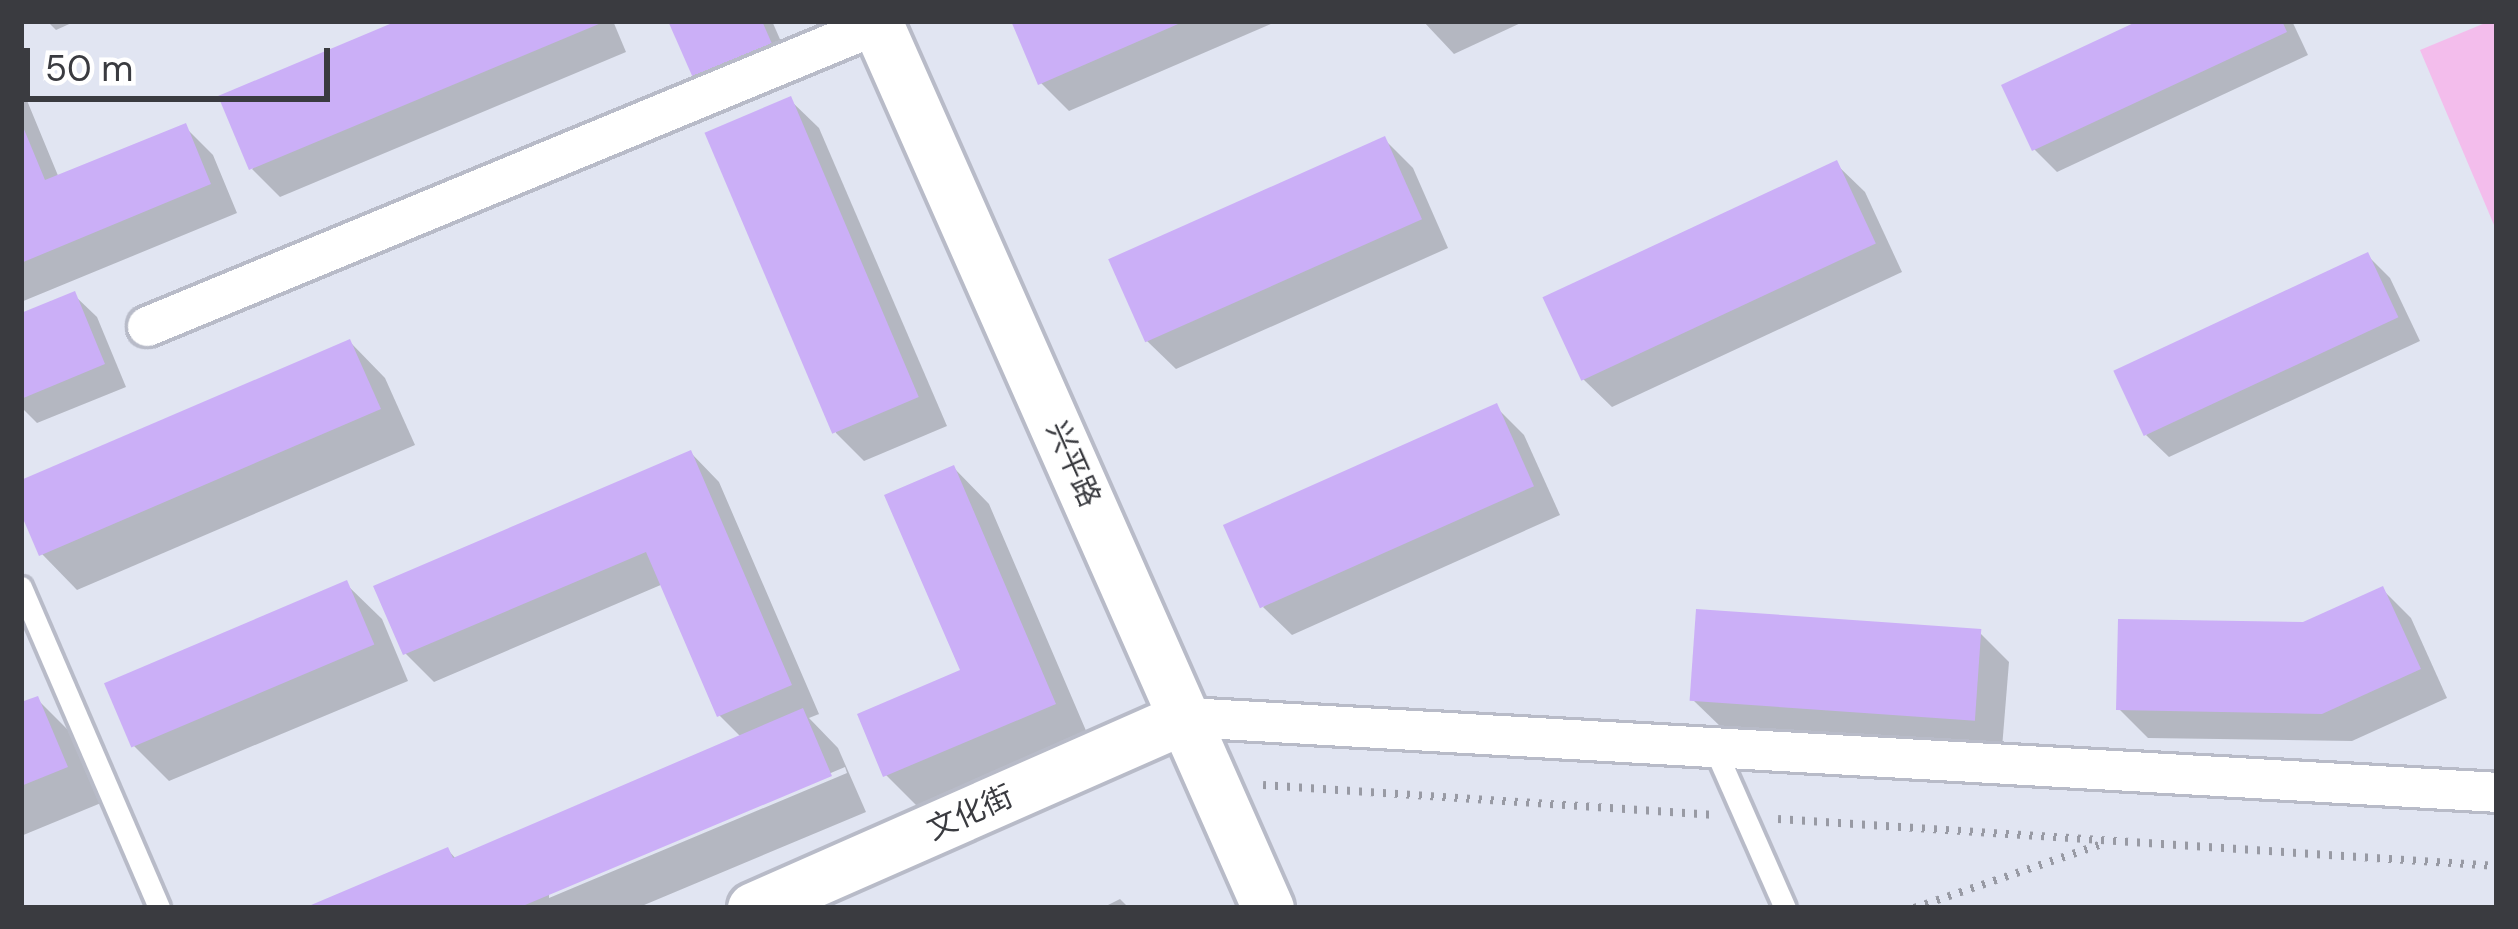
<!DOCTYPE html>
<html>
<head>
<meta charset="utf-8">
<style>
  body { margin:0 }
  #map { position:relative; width:2518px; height:929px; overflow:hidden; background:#e1e5f2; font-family:"DM Sans","Noto Sans SC",sans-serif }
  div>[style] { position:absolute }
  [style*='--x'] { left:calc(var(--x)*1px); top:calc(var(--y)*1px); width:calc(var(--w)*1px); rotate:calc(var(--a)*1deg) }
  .green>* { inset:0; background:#f3bdec }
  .shadow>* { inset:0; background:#0003 }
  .building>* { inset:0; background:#cbaff7; transform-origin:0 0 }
  .path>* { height:8px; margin-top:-4px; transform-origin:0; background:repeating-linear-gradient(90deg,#989aa4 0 3px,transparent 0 12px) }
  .roads { filter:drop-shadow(3px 0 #b8bbc8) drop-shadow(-3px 0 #b8bbc8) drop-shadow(0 3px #b8bbc8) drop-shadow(0 -3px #b8bbc8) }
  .service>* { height:21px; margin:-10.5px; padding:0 10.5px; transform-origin:10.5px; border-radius:10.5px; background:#fff }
  .minor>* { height:39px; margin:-19.5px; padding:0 19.5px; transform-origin:19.5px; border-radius:19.5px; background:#fff }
  .tertiary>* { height:51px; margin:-25.5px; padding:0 25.5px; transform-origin:25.5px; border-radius:25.5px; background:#fff }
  span { translate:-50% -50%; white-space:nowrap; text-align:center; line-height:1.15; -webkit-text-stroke:12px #fff; paint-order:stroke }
  .street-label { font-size:30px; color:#3a3b40 }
  .frame { position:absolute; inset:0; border:24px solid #3a3b40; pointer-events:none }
  .scale { position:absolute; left:24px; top:48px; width:306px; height:54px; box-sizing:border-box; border:6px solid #3a3b40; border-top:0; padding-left:15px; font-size:36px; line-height:42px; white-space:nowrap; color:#3a3b40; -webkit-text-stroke:9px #fff; paint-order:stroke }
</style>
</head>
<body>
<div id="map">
  <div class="green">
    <i style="clip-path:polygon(2490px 21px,2497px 21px,2497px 232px,2420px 50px)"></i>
  </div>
  <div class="shadow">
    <i style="clip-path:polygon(47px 21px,76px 21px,56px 30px)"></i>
    <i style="clip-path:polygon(404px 21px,613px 21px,626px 52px,280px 197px,252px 169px)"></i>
    <i style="clip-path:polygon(671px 21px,772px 21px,796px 76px)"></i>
    <i style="clip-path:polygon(1014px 21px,1278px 21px,1069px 111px,1041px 83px)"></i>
    <i style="clip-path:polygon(1423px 21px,1525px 21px,1454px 54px)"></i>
    <i style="clip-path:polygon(2145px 21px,2292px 21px,2308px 55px,2057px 172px,2034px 149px)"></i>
    <i style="clip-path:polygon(21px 86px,59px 178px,185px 127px,213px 155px,237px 213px,21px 302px)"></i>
    <i style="clip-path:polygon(790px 100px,819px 128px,947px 426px,864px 461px,836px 433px)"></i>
    <i style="clip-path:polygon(1384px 139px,1413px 168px,1448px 248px,1176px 369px,1147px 341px)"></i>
    <i style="clip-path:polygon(1836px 164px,1865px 192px,1902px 272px,1612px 407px,1583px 379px)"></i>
    <i style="clip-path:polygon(2367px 255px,2390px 278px,2420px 341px,2169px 457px,2146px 435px)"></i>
    <i style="clip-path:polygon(74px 295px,97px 317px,126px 387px,37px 423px,21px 407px,21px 317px)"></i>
    <i style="clip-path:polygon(350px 342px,385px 378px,415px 445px,77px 590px,42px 554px,21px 506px,21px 483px)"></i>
    <i style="clip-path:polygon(1496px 407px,1524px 435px,1560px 515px,1292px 635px,1263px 607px)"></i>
    <i style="clip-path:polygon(evenodd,691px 453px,719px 482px,819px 714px,809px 718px,838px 748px,866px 812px,637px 908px,312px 908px,448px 850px,457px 860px,742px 738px,720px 716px,663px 584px,434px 682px,406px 654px,377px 587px,691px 453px,845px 767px,847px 773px,549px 898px,549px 892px,845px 767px)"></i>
    <i style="clip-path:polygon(954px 468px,989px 504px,1090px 740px,922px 811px,886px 775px,964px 672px)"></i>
    <i style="clip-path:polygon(346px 584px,382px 619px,408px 681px,169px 781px,133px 745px)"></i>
    <i style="clip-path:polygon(2382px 589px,2411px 618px,2447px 698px,2352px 741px,2148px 738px,2119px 709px)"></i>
    <i style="clip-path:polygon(1980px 633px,2009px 662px,2002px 748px,1722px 728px,1693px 700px)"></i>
    <i style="clip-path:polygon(37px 699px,73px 735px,101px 803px,21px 836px,21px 706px)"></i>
    <i style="clip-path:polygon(1120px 899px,1129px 908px,1102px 908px)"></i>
  </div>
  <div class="building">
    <i style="clip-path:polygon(397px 21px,606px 21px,249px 170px,218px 96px)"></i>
    <i style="clip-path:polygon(668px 21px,762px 21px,776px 53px,697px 87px)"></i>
    <i style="clip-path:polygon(1011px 21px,1185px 21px,1038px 85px)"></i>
    <i style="clip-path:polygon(2138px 21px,2282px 21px,2287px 32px,2032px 151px,2001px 85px)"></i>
    <i style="left:791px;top:96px;width:327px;height:94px;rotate:67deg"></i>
    <i style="clip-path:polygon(21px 122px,45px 180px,186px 123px,211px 184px,21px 263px)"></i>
    <i style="left:1385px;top:136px;width:91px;height:303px;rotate:66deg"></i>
    <i style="left:1837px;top:160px;width:92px;height:325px;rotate:65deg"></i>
    <i style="left:2368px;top:252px;width:72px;height:281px;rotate:65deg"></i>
    <i style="clip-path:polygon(75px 291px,105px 364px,21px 399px,21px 313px)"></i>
    <i style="clip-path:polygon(350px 339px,381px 409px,39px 556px,21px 514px,21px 480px)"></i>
    <i style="left:1497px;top:403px;width:91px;height:300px;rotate:66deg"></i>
    <i style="clip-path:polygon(691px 450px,792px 685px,717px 717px,646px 552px,403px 655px,373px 586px)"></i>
    <i style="clip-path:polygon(954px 465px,1056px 704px,883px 777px,857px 714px,960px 670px,884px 495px)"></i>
    <i style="left:347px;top:580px;width:70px;height:264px;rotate:67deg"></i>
    <i style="clip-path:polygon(2383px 586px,2421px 669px,2322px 714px,2116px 710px,2118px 619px,2303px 622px)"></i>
    <i style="left:1696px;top:609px;width:286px;height:92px;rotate:4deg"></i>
    <i style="clip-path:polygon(38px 696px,68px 767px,21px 786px,21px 702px)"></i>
    <i style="clip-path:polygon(803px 708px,832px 776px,518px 908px,304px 908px,448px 847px,453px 858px)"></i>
  </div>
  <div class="path">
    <i style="--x:1263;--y:785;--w:453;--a:3.8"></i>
    <i style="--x:1778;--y:819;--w:721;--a:3.74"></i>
    <i style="--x:1914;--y:908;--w:202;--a:-18.8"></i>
  </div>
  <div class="roads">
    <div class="service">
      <i style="--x:21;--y:587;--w:349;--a:66.7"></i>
      <i style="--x:1714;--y:747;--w:176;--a:66.2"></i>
    </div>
    <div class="minor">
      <i style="--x:147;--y:326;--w:790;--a:-22.47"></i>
      <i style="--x:1186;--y:717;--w:1313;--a:3.27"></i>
    </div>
    <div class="tertiary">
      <i style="--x:876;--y:21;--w:970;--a:66.16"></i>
      <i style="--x:753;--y:908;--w:473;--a:-23.8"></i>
    </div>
  </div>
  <div class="street-label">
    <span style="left:1073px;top:464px;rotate:66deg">兴平路</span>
    <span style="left:970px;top:813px;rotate:-24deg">文化街</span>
  </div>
  <div class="frame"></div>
  <div class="scale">50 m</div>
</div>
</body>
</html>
